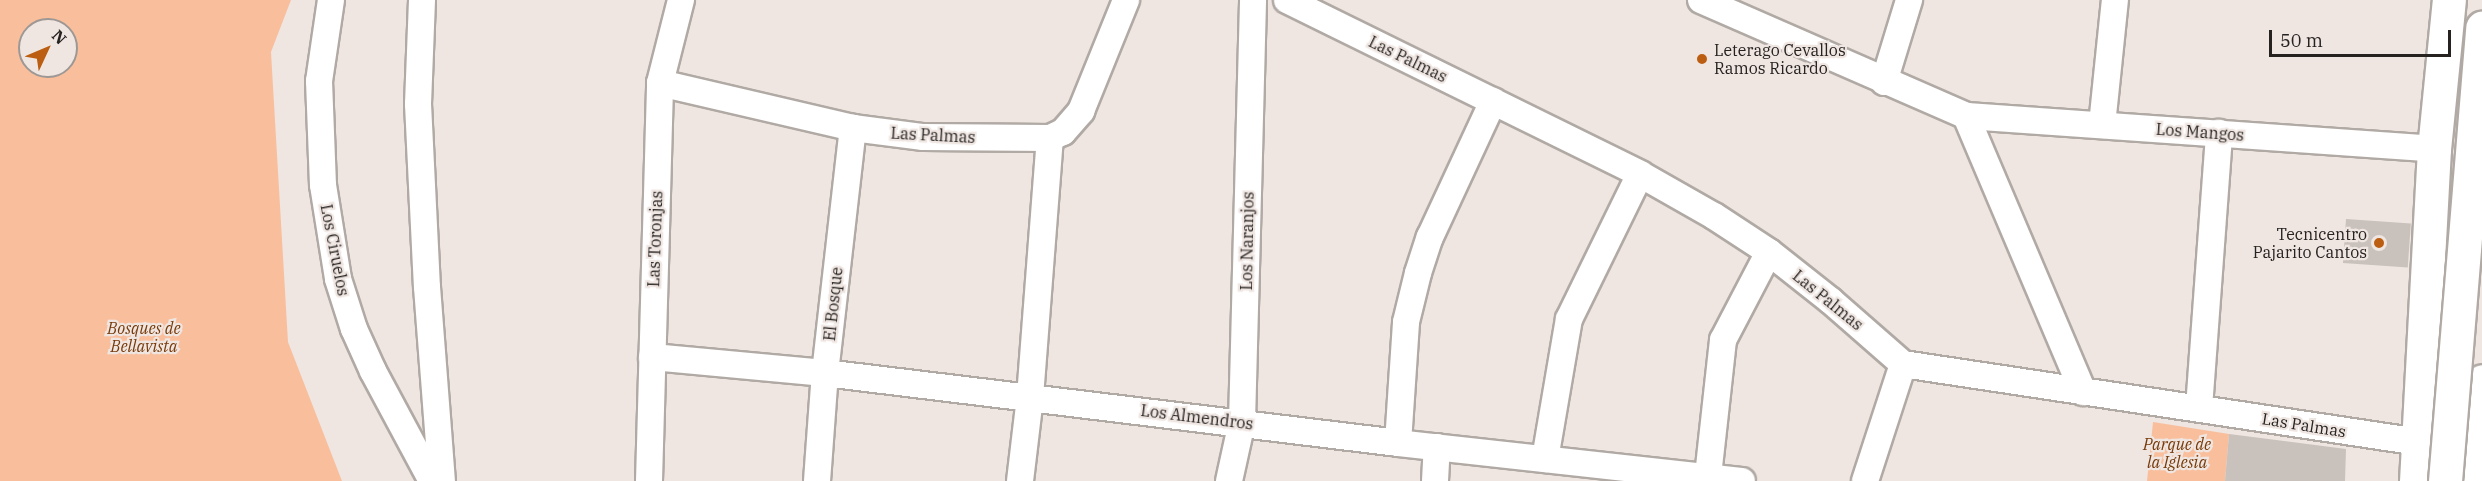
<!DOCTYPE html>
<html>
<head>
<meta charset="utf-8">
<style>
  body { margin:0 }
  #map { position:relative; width:2482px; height:481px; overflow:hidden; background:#efe6e2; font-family:"IBM Plex Serif",serif }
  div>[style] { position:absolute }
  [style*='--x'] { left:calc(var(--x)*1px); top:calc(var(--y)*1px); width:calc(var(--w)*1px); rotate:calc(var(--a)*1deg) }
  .green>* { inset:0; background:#f9bf9d }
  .building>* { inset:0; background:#c9c1bc; transform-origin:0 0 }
  .roads { filter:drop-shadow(2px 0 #b0a9a4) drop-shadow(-2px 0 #b0a9a4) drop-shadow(0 2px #b0a9a4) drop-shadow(0 -2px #b0a9a4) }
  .street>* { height:26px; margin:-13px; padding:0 13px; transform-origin:13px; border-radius:13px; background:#fff }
  .primary>* { height:33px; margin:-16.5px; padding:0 16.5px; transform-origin:16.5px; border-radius:16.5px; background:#fff }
  .bridges { filter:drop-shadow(2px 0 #b0a9a4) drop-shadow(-2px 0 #b0a9a4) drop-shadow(0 2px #b0a9a4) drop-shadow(0 -2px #b0a9a4) }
  .primary-bridge>* { height:33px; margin:-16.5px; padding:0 16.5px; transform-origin:16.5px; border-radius:16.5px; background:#fff }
  .dots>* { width:16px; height:16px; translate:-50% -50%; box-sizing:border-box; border:3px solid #efe6e2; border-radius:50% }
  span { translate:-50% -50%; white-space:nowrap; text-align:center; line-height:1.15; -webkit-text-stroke:4.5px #efe6e2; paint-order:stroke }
  .poi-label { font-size:16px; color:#252220 }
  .left { translate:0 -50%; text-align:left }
  .right { translate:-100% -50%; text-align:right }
  .street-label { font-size:16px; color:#252220 }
  .park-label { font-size:16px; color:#783a09; font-style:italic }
  .north { position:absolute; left:18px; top:18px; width:60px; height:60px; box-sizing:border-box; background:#efe6e2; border:2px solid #9e9894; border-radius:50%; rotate:46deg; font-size:16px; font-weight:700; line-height:24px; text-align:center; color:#252220 }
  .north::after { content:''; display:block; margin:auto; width:21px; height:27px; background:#bb5e11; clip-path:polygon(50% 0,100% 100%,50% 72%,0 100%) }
  .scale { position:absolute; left:2269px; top:30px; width:182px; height:27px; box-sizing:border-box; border:3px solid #252220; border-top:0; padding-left:8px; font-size:18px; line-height:21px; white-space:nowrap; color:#252220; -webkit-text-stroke:4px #efe6e2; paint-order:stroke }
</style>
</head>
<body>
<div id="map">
  <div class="green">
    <i style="clip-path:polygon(evenodd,0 0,291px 0,271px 52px,288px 342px,342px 481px,0 481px,0 0,30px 30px,66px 30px,66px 66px,30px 66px,30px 30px)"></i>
    <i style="clip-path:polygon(2153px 422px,2229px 434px,2225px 481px,2147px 481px)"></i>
  </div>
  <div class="building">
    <i style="left:2346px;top:219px;width:65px;height:44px;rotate:4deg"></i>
    <i style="clip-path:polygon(2229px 434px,2346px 449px,2345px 481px,2225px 481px)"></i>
  </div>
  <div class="roads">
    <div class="street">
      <i style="--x:331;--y:0;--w:82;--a:98.4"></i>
      <i style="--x:319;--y:81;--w:104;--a:87.8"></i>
      <i style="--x:323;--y:185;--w:95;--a:80.9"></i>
      <i style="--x:338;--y:279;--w:52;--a:72.3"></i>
      <i style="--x:354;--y:329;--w:46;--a:65.7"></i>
      <i style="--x:373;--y:371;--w:125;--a:61.8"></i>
      <i style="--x:422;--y:0;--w:104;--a:92.2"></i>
      <i style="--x:418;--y:104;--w:183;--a:87.2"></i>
      <i style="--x:427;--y:287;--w:195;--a:85.6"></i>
      <i style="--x:1287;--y:0;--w:394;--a:26.2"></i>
      <i style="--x:1640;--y:174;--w:85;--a:29.6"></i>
      <i style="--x:1714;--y:216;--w:66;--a:33.2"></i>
      <i style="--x:1769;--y:252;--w:79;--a:38.3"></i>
      <i style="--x:1831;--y:301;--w:96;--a:41.2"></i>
      <i style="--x:1903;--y:364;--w:522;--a:8.6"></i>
      <i style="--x:1701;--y:0;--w:289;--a:23.6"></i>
      <i style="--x:1966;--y:116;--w:300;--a:67"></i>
      <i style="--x:1884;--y:82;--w:86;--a:-73"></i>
      <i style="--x:660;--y:83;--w:198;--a:13.1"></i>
      <i style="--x:853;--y:128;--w:71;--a:7.3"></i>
      <i style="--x:923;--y:137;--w:127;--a:0.5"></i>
      <i style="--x:1050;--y:138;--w:14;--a:-25"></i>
      <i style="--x:1063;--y:132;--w:28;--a:-49"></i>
      <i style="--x:1081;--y:111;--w:120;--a:-67.9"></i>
      <i style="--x:1966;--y:116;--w:469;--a:4"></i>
      <i style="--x:2102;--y:125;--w:126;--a:-84.1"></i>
      <i style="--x:652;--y:357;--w:174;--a:5.3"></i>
      <i style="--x:825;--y:373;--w:577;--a:6.96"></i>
      <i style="--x:1398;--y:443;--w:346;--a:6.3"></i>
      <i style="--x:2199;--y:408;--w:276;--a:-85.8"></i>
      <i style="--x:1398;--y:443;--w:121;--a:-86.2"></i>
      <i style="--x:1406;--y:322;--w:50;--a:-76.2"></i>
      <i style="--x:1418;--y:273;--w:38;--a:-72"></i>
      <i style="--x:1430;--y:237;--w:150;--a:-65.1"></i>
      <i style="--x:1545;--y:459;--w:142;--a:-80.3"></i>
      <i style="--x:1569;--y:319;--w:161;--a:-63.9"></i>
      <i style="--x:1708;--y:476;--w:137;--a:-83.7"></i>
      <i style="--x:1723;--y:340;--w:99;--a:-62.4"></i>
      <i style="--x:649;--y:481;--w:398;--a:-88.4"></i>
      <i style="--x:660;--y:83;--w:86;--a:-75.8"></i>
      <i style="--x:817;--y:481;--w:108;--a:-85.8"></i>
      <i style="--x:825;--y:373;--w:247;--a:-83.5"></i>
      <i style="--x:1020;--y:481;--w:85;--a:-83.2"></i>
      <i style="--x:1030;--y:397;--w:260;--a:-85.6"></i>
      <i style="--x:1229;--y:481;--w:60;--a:-77.6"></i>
      <i style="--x:1242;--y:422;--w:422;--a:-88.5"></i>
      <i style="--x:1435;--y:481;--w:34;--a:-87"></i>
      <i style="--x:1865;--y:481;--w:123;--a:-72"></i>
    </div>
    <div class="primary">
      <i style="--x:2416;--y:481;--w:332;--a:-86.9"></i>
      <i style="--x:2434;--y:149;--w:150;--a:-84.3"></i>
      <i style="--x:2474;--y:481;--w:100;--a:-85.4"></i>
    </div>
  </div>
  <div class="bridges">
    <div class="primary-bridge">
      <i style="--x:2445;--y:481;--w:455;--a:-85.3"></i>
    </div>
  </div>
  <div class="dots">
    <i style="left:1702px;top:59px;background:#bb5e11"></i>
    <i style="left:2379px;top:243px;background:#bb5e11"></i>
  </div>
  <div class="poi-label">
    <span class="left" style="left:1714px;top:59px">Leterago Cevallos<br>Ramos Ricardo</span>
    <span class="right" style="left:2367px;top:243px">Tecnicentro<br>Pajarito Cantos</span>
  </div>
  <div class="street-label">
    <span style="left:1408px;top:59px;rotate:26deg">Las Palmas</span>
    <span style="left:2200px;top:132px;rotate:4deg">Los Mangos</span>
    <span style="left:933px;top:135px;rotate:3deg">Las Palmas</span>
    <span style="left:655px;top:239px;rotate:-88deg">Las Toronjas</span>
    <span style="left:1247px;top:241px;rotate:-89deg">Los Naranjos</span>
    <span style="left:335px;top:250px;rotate:79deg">Los Ciruelos</span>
    <span style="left:1828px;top:300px;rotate:39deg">Las Palmas</span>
    <span style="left:833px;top:304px;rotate:-84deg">El Bosque</span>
    <span style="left:1197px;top:417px;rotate:7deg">Los Almendros</span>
    <span style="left:2304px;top:425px;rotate:9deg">Las Palmas</span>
  </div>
  <div class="park-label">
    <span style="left:144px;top:337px">Bosques de<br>Bellavista</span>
    <span style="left:2177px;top:453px">Parque de<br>la Iglesia</span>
  </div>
  <div class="north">N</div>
  <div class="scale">50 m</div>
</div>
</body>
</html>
